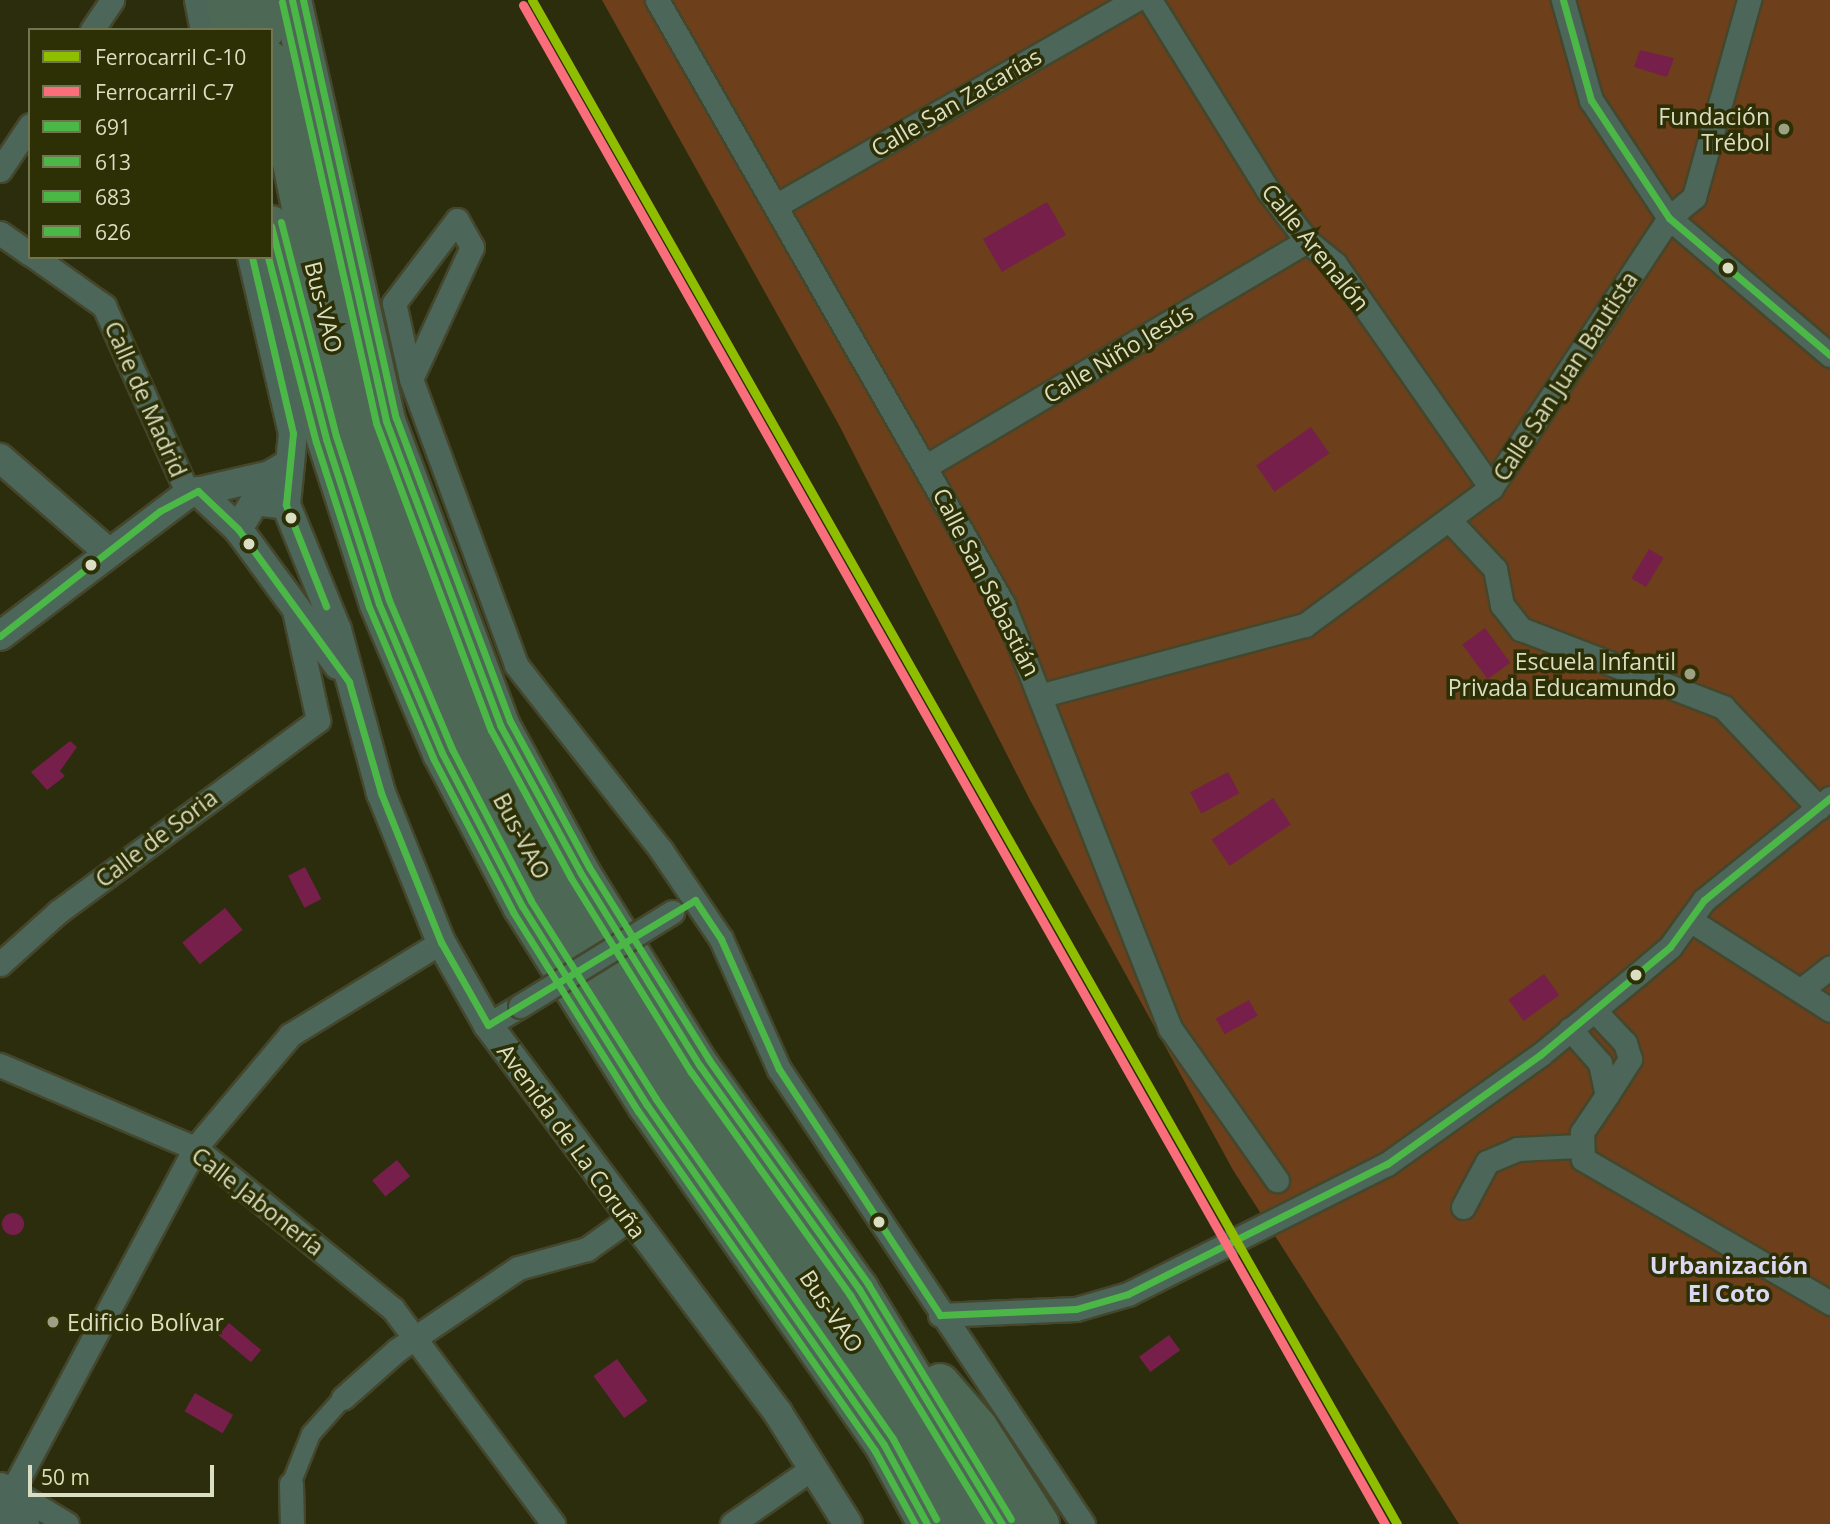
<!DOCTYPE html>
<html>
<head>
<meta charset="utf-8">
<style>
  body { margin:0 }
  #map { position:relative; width:1830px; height:1524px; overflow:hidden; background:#2b2d0d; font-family:"Open Sans",sans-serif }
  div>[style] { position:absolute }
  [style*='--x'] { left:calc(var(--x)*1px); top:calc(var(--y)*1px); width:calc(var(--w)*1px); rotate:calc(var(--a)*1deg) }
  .green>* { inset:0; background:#6d3f1b }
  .water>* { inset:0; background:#771f4b; transform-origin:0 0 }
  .round { border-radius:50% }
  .roads { filter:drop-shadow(2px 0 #44472c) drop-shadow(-2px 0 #44472c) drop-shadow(0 2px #44472c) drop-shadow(0 -2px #44472c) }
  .pedestrian>* { height:18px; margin:-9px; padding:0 9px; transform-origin:9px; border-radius:9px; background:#4d665a }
  .minor>* { height:23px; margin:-11.5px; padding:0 11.5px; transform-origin:11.5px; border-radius:11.5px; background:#4d665a }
  .tertiary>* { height:28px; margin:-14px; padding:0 14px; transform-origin:14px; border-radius:14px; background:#4d665a }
  .motorway>* { height:38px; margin:-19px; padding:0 19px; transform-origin:19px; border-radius:19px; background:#4d6855 }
  .bridges { filter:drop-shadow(2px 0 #44472c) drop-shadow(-2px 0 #44472c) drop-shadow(0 2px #44472c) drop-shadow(0 -2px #44472c) }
  .minor-bridge>* { height:23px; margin:-11.5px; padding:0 11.5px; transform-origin:11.5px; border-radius:11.5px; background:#4d665a }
  .bus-1>* { height:7px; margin:-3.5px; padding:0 3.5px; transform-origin:3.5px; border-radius:3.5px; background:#4ab747 }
  .bus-2>* { height:7px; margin:-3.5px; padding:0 3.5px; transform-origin:3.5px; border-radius:3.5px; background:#4ab747 }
  .bus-3>* { height:7px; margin:-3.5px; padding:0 3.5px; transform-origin:3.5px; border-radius:3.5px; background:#4ab747 }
  .bus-4>* { height:7px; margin:-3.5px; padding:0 3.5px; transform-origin:3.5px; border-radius:3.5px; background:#4ab747 }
  .rail-1>* { height:9px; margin:-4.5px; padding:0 4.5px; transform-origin:4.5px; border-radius:4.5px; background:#8fbe00 }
  .rail-2>* { height:9px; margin:-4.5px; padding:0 4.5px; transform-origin:4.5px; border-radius:4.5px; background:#fa6d7b }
  .dots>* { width:19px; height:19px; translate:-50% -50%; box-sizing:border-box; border:4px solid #2d2f05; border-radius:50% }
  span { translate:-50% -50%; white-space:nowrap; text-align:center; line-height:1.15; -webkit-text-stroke:7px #2d2f05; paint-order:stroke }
  .street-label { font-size:23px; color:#dadec2 }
  .poi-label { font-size:23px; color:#dadec2 }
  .right { translate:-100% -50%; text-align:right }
  .left { translate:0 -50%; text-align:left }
  .neighbourhood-label { font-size:24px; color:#dbd7f4; font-weight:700 }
  .legend { position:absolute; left:28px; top:28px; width:245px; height:231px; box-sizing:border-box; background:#2d2f05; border:2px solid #727551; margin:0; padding:9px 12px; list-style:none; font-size:21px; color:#dadec2 }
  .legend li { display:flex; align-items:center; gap:14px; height:35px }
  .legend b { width:35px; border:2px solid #727551 }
  .scale { position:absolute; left:28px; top:1465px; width:186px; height:32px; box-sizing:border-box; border:4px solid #dadec2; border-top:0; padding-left:9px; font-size:21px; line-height:24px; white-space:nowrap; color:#dadec2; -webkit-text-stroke:5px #2d2f05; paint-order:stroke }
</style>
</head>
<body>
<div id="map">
  <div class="green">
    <i style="clip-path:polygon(602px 0,1830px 0,1830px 1524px,1459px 1524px,1233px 1170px,1030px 800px,839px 425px)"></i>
  </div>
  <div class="water">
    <i style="clip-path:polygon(1640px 50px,1674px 58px,1667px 77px,1634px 67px)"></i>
    <i style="left:1047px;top:202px;width:38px;height:74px;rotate:60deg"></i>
    <i style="left:1311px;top:427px;width:32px;height:67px;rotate:55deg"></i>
    <i style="left:1649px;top:549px;width:17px;height:34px;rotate:31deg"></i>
    <i style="left:1485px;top:628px;width:43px;height:28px;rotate:54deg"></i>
    <i style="clip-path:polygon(70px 741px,77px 747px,60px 771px,65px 776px,47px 790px,31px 772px)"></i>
    <i style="left:1228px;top:772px;width:24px;height:43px;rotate:62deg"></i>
    <i style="left:1273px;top:798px;width:32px;height:74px;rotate:56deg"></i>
    <i style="left:305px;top:867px;width:36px;height:19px;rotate:63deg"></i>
    <i style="left:225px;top:908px;width:28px;height:55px;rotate:51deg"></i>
    <i style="left:1544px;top:974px;width:26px;height:44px;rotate:54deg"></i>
    <i style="left:1249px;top:1000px;width:18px;height:38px;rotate:61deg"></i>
    <i style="left:397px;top:1160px;width:21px;height:32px;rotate:51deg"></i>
    <i class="round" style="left:2px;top:1213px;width:22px;height:22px"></i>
    <i style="left:229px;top:1323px;width:42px;height:16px;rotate:40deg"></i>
    <i style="left:1169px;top:1335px;width:19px;height:37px;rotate:54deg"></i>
    <i style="left:617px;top:1359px;width:52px;height:29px;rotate:54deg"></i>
    <i style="left:195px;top:1393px;width:44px;height:21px;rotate:30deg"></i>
  </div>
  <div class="roads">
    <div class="pedestrian">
      <i style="--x:291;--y:1484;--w:54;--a:-68.2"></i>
      <i style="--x:311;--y:1434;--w:48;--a:-48.4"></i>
    </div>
    <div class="minor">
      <i style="--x:657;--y:0;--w:696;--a:60.19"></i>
      <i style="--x:1003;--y:604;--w:456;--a:68.5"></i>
      <i style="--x:1170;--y:1028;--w:186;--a:54.9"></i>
      <i style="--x:1150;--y:0;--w:222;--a:58.2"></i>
      <i style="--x:1267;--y:189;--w:66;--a:52.4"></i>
      <i style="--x:1307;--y:241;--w:36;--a:39"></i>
      <i style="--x:1335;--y:264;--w:273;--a:55.1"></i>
      <i style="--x:1563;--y:0;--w:104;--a:74.4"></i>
      <i style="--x:1591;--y:100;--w:141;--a:56.5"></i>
      <i style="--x:1669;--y:218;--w:211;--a:40.4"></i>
      <i style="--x:92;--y:30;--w:36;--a:-56"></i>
      <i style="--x:0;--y:170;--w:54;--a:-56.3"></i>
      <i style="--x:777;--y:205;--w:413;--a:-29.8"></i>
      <i style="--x:457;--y:220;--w:31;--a:61"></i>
      <i style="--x:472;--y:247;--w:145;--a:114.8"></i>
      <i style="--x:411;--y:379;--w:78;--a:-102.6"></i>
      <i style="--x:394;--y:303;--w:104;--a:-52.8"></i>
      <i style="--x:0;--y:233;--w:37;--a:35"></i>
      <i style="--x:35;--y:257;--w:85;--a:35.4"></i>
      <i style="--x:104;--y:306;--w:206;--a:65.9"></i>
      <i style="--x:411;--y:379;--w:305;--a:69.8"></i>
      <i style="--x:516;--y:665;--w:235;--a:51.9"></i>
      <i style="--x:661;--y:850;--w:107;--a:56"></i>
      <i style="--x:721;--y:939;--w:142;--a:66"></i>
      <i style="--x:779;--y:1069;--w:547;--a:56.25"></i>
      <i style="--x:928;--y:465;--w:440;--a:-30.6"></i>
      <i style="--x:1452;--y:523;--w:63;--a:46.9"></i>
      <i style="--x:1495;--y:569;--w:37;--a:79"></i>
      <i style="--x:1502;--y:605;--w:31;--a:52"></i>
      <i style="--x:1521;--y:629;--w:217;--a:21.1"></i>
      <i style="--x:1723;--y:707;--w:139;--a:46.5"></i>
      <i style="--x:1043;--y:695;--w:271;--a:-15"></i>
      <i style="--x:1305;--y:625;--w:231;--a:-36.4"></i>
      <i style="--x:1491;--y:488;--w:323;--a:-56.6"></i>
      <i style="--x:1669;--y:218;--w:33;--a:-40"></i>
      <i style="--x:1694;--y:197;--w:205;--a:-74.4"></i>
      <i style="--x:1690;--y:920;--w:166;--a:32.7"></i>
      <i style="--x:0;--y:964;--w:78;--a:-41.9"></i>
      <i style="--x:58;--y:912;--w:323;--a:-36.4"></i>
      <i style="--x:318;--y:720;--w:118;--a:-102.3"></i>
      <i style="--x:1801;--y:990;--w:37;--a:-38"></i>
      <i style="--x:488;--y:1025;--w:37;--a:-31"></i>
      <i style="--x:1570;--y:1029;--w:45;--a:48.6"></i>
      <i style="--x:1600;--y:1063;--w:33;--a:78"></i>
      <i style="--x:1607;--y:1095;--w:43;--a:-57.4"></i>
      <i style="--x:1630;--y:1059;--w:17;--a:-107"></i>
      <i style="--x:1625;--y:1043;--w:45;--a:-133.2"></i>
      <i style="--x:0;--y:1065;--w:212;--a:23.1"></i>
      <i style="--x:195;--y:1148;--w:255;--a:39.1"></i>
      <i style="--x:393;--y:1309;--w:268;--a:53.3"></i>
      <i style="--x:1607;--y:1095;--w:45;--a:124"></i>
      <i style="--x:1582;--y:1132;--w:27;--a:88"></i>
      <i style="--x:1583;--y:1159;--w:286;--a:30.2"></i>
      <i style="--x:1463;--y:1207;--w:51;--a:-61.9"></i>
      <i style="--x:1487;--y:1162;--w:33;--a:-23"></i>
      <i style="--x:1517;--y:1149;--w:62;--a:-2.8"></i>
      <i style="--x:940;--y:1315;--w:136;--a:-2.5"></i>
      <i style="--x:1076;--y:1309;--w:54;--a:-16.1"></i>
      <i style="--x:1128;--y:1294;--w:290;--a:-26.7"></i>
      <i style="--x:1387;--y:1164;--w:188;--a:-35.5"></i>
      <i style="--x:1540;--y:1055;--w:127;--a:-39.6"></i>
      <i style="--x:1638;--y:974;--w:42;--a:-40.2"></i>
      <i style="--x:1670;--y:947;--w:58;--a:-54.1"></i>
      <i style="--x:1704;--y:900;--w:162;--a:-39"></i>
      <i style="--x:343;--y:1398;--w:72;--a:-41.6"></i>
      <i style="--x:397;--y:1350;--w:146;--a:-34.1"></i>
      <i style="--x:518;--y:1268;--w:72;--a:-15.4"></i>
      <i style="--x:587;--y:1249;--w:52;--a:-35.5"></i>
      <i style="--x:1;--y:1484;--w:77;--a:31.2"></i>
      <i style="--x:291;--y:1484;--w:40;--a:88.6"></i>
      <i style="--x:12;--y:1491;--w:389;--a:-61.9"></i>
      <i style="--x:195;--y:1148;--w:148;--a:-49.9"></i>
      <i style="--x:290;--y:1035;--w:177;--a:-31.6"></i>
      <i style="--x:732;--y:1524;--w:96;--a:-34.8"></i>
    </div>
    <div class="tertiary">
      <i style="--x:199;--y:0;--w:31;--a:79"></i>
      <i style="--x:252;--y:257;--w:181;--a:76.9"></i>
      <i style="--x:293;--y:433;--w:72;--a:95.6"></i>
      <i style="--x:286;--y:505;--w:135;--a:67.8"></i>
      <i style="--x:337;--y:630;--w:169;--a:74.9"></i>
      <i style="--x:381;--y:793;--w:161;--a:68.1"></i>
      <i style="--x:441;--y:942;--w:95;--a:60.5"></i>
      <i style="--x:488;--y:1025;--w:484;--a:53.2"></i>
      <i style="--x:778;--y:1413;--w:131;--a:57.8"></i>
      <i style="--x:0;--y:458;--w:142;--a:41"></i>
      <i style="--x:198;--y:491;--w:55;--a:43.5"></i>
      <i style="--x:238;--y:529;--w:169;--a:53.7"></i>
      <i style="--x:238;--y:529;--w:33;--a:-59"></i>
      <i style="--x:255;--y:501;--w:31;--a:7"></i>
      <i style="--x:0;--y:636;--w:236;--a:-37.1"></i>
      <i style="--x:188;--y:494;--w:84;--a:-13"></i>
      <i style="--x:270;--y:475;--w:23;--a:-31"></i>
      <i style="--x:0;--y:1508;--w:30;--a:33"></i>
    </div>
    <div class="motorway">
      <i style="--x:225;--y:0;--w:31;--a:79"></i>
      <i style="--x:259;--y:0;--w:31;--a:79"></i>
      <i style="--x:292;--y:0;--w:431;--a:77.4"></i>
      <i style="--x:386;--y:421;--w:325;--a:69.4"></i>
      <i style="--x:500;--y:725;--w:167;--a:61.4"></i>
      <i style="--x:580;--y:872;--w:228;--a:58.3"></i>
      <i style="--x:700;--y:1066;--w:274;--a:54.5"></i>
      <i style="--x:859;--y:1289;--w:275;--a:58.7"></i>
      <i style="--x:271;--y:61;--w:219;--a:78.4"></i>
      <i style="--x:315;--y:276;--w:153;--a:75.2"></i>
      <i style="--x:354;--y:424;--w:172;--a:71.7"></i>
      <i style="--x:408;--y:587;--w:198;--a:67.1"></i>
      <i style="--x:485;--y:769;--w:298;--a:60"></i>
      <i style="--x:634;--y:1027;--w:335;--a:55"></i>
      <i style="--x:826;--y:1301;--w:263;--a:57.9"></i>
      <i style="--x:271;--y:225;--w:221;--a:75.6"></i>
      <i style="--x:326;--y:439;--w:173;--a:72.2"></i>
      <i style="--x:379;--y:604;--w:162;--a:67.1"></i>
      <i style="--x:442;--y:753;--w:173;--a:62.4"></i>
      <i style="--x:522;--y:906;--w:235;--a:57.9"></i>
      <i style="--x:647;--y:1105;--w:414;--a:55.1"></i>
      <i style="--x:884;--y:1445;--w:90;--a:61.4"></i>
      <i style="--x:940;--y:1383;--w:58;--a:49.2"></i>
      <i style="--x:978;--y:1427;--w:115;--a:57.4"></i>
    </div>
  </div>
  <div class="bridges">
    <div class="minor-bridge">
      <i style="--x:520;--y:1006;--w:179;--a:-31.7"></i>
    </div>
  </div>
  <div class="bus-1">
    <i style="--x:292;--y:0;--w:431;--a:77.4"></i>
    <i style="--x:386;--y:421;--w:325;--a:69.4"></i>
    <i style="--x:500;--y:725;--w:167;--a:61.4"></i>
    <i style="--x:580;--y:872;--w:228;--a:58.3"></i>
    <i style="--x:700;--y:1066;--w:274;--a:54.5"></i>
    <i style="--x:859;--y:1289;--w:275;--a:58.7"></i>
    <i style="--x:271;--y:226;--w:220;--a:75.5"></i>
    <i style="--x:326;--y:439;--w:173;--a:72.2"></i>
    <i style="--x:379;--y:604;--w:162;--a:67.1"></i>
    <i style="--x:442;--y:753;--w:173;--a:62.4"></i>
    <i style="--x:522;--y:906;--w:235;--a:57.9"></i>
    <i style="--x:647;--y:1105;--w:414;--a:55.1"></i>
    <i style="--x:884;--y:1445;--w:90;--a:61.4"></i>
  </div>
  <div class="bus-2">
    <i style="--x:282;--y:2;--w:431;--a:77.4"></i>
    <i style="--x:376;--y:423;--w:328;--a:69.5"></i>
    <i style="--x:491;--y:730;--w:168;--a:61.6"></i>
    <i style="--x:571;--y:878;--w:228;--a:58.3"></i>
    <i style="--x:691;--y:1072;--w:274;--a:54.5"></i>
    <i style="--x:850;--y:1295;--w:268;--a:58.6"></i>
    <i style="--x:268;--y:257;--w:191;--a:75.5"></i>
    <i style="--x:316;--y:442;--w:173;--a:72.2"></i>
    <i style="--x:369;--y:607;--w:164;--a:67"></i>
    <i style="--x:433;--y:758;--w:174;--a:62.5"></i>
    <i style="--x:513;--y:912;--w:235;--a:57.9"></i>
    <i style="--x:638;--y:1111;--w:414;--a:55.1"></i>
    <i style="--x:875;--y:1451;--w:83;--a:61.3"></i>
  </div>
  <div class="bus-3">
    <i style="--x:303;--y:0;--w:428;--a:77.5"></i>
    <i style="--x:396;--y:418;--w:324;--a:69.4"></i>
    <i style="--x:510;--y:721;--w:166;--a:61.6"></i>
    <i style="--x:589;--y:867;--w:227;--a:58.1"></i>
    <i style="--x:709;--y:1060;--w:275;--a:54.6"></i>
    <i style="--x:868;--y:1284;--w:275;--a:58.7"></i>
    <i style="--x:281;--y:222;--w:221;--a:75.6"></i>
    <i style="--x:336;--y:436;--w:172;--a:72.1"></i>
    <i style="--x:389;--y:600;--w:162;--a:67.1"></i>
    <i style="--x:452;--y:749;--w:171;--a:62.5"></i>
    <i style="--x:531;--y:901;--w:234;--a:57.7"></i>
    <i style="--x:656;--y:1099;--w:414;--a:55.1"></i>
    <i style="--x:893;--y:1439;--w:91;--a:61.7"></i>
  </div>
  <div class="bus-4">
    <i style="--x:1563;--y:0;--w:104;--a:74.4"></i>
    <i style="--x:1591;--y:100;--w:141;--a:56.5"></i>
    <i style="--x:1669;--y:218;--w:211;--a:40.4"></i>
    <i style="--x:252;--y:257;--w:181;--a:76.9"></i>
    <i style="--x:293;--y:433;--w:72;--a:95.6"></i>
    <i style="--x:286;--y:505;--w:109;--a:68.4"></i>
    <i style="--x:0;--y:636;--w:203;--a:-38"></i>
    <i style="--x:160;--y:511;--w:43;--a:-27.8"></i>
    <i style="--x:198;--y:491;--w:55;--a:43.5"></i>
    <i style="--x:238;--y:529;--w:189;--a:54"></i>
    <i style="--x:349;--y:682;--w:116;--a:73.9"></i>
    <i style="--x:381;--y:793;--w:161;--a:68.1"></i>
    <i style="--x:441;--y:942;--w:95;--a:60.5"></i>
    <i style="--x:695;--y:900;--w:47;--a:56.3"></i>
    <i style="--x:721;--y:939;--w:142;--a:66"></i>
    <i style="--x:779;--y:1069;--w:294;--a:56.8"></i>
    <i style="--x:488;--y:1025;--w:242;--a:-31.1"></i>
    <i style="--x:940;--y:1315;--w:136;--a:-2.5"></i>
    <i style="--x:1076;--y:1309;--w:54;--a:-16.1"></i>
    <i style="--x:1128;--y:1294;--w:290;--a:-26.7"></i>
    <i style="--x:1387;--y:1164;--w:188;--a:-35.5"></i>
    <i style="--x:1540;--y:1055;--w:169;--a:-39.7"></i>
    <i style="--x:1670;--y:947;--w:58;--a:-54.1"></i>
    <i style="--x:1704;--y:900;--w:162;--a:-39"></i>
  </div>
  <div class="rail-1">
    <i style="--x:532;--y:0;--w:1752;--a:60.42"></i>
  </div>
  <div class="rail-2">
    <i style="--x:523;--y:5;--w:1747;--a:60.43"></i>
  </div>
  <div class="dots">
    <i style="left:1784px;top:129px;background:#9da083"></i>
    <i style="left:1728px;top:268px;background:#dadec2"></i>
    <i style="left:291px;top:518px;background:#dadec2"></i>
    <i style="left:249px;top:544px;background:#dadec2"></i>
    <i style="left:91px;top:565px;background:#dadec2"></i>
    <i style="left:1690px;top:674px;background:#9da083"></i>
    <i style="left:1636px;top:975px;background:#dadec2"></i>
    <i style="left:879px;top:1222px;background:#dadec2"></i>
    <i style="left:53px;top:1322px;background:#9da083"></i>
  </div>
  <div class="street-label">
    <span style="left:956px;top:102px;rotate:-30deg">Calle San Zacarías</span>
    <span style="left:1316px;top:247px;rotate:51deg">Calle Arenalón</span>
    <span style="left:324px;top:307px;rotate:76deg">Bus-VAO</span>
    <span style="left:1118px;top:353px;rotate:-31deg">Calle Niño Jesús</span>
    <span style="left:1565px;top:376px;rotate:-57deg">Calle San Juan Bautista</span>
    <span style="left:146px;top:399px;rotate:66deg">Calle de Madrid</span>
    <span style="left:987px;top:582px;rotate:63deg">Calle San Sebastián</span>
    <span style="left:522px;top:836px;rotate:62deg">Bus-VAO</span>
    <span style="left:156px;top:838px;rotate:-37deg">Calle de Soria</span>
    <span style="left:572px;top:1141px;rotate:54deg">Avenida de La Coruña</span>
    <span style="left:258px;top:1201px;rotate:38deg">Calle Jabonería</span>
    <span style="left:832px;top:1311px;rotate:56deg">Bus-VAO</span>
  </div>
  <div class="poi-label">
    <span class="right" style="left:1770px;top:129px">Fundación<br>Trébol</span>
    <span class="right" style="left:1676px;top:674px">Escuela Infantil<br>Privada Educamundo</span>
    <span class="left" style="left:67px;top:1322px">Edificio Bolívar</span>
  </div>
  <div class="neighbourhood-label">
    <span style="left:1729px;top:1279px">Urbanización<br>El Coto</span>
  </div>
  <ul class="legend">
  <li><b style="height:9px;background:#8fbe00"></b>Ferrocarril C-10</li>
  <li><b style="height:9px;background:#fa6d7b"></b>Ferrocarril C-7</li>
  <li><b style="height:9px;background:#4ab747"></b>691</li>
  <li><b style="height:9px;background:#4ab747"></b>613</li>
  <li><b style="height:9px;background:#4ab747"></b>683</li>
  <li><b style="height:9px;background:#4ab747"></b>626</li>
  </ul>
  <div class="scale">50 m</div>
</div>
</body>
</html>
